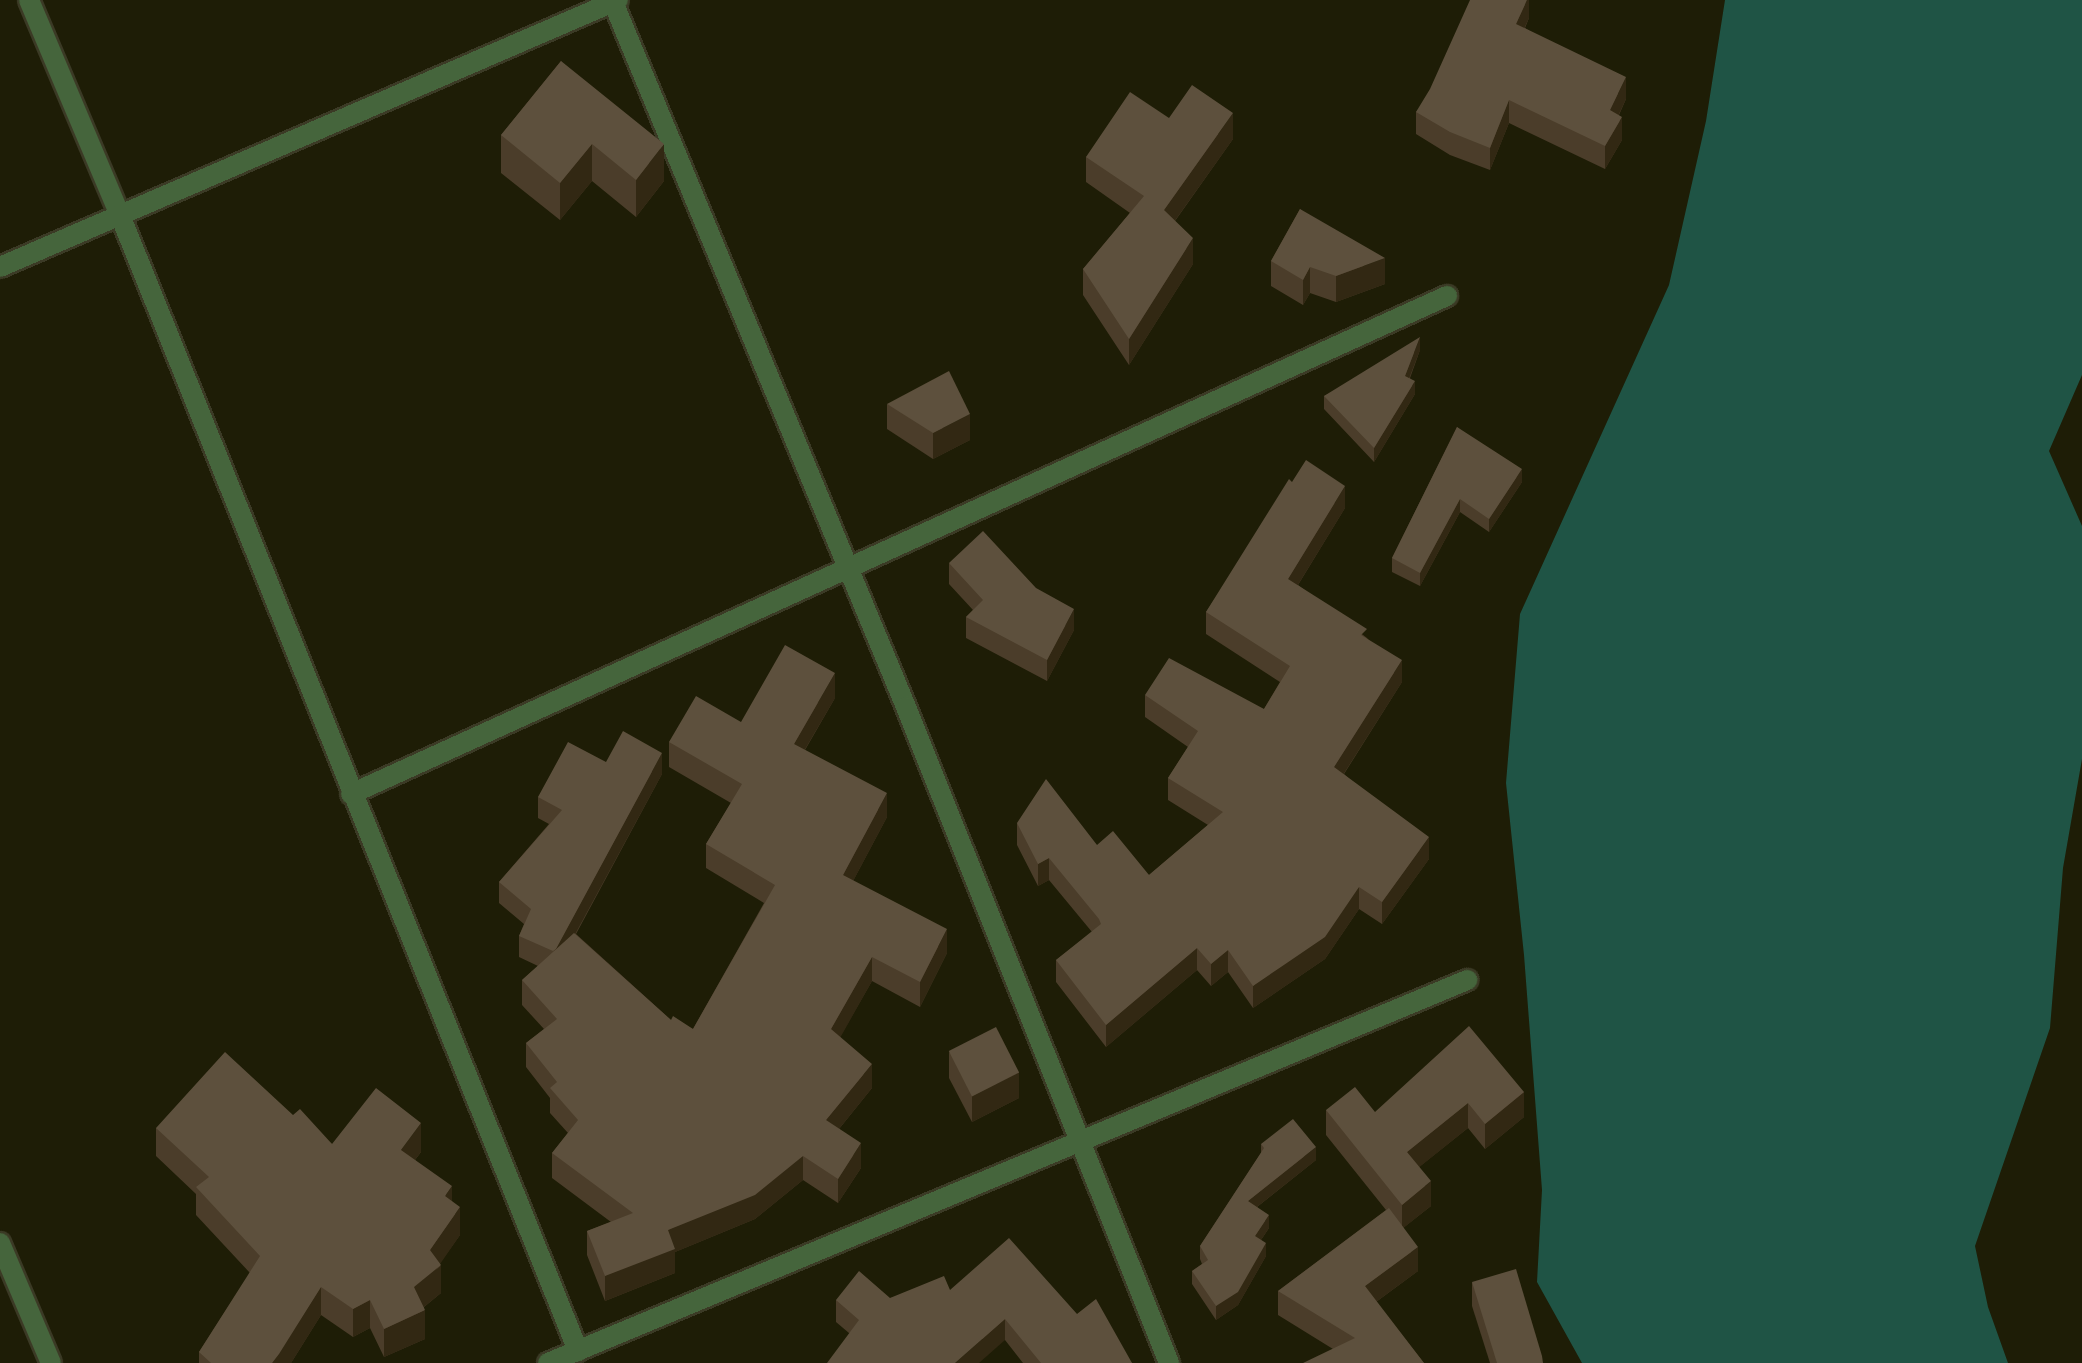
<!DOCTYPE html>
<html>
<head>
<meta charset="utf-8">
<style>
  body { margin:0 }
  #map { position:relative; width:2082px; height:1363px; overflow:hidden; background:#1e1d06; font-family:"Asap Condensed",sans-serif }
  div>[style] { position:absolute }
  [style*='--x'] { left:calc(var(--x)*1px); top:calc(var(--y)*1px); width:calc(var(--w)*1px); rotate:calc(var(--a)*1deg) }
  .water>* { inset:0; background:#1f5445 }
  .roads { filter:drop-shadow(2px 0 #3b3a25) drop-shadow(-2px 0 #3b3a25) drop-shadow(0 2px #3b3a25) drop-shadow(0 -2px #3b3a25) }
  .street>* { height:20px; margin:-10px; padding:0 10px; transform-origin:10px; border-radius:10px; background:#45653c }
  .wall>* { inset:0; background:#4b3d2a }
  .shaded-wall>* { inset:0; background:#322813 }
  .building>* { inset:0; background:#5d503d; transform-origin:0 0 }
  span { translate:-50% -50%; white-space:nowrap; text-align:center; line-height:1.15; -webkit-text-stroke:6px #070701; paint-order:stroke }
</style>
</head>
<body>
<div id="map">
  <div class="water">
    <i style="clip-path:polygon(1725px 0,2082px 0,2082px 375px,2049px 451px,2082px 526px,2082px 759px,2063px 868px,2050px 1028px,1975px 1246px,1988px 1307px,2008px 1363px,1582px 1363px,1537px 1282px,1542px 1190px,1524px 955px,1506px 783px,1520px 614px,1669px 285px,1706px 121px)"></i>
  </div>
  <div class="roads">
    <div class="street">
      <i style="--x:29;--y:0;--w:233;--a:67.1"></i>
      <i style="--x:120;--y:215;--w:1225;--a:68.04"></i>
      <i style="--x:613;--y:2;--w:763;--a:67.43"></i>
      <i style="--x:906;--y:707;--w:707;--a:68.15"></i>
      <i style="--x:0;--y:267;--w:673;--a:-23.37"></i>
      <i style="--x:351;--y:794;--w:1204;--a:-24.44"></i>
      <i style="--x:0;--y:1243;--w:130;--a:67"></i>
      <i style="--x:548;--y:1363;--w:996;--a:-22.62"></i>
    </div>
  </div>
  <div class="wall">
    <i style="clip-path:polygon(1529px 0,1529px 18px,1525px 28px,1626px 99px,1619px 115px,1622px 140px,1605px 169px,1509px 123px,1490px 170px,1450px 155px,1416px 134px,1416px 112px)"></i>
    <i style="clip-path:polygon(561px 61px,664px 181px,636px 217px,592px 181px,560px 220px,501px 173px,501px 135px)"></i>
    <i style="clip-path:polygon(1169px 118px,1233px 139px,1175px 221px,1193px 264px,1129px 365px,1083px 295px,1083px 269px,1130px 213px,1086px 182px,1086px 157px)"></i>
    <i style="clip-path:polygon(1300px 209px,1385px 284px,1336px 302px,1310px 293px,1303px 305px,1271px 286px,1271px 261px)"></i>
    <i style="clip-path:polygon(1420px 350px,1410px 378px,1415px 394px,1374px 462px,1324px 409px,1324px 396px)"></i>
    <i style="clip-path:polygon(887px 404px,970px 440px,933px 459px,887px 429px)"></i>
    <i style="clip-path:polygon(1457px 427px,1522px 482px,1489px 532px,1460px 512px,1420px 586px,1392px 572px,1392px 558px)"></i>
    <i style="clip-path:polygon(1292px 482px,1345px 508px,1298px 585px,1367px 638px,1402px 682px,1344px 774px,1429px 859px,1382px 924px,1359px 909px,1325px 959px,1253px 1008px,1228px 972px,1211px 986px,1197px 970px,1106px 1047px,1056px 982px,1056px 960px,1092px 932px,1049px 880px,1038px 886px,1017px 845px,1017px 823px,1097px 845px,1149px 875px,1208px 825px,1168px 800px,1168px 778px,1188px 747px,1145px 717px,1145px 695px,1264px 709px,1280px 682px,1206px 634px,1206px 612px)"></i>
    <i style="clip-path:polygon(949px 563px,1074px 630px,1047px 681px,966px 638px,966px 617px,973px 610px,949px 584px)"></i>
    <i style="clip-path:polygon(835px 698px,805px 750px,887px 817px,853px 881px,947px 953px,920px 1007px,872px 981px,840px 1037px,872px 1088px,839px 1129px,861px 1168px,838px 1203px,803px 1180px,755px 1219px,675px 1252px,675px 1273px,605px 1301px,587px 1255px,587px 1231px,611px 1222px,552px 1178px,552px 1153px,568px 1133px,550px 1113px,550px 1098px,526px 1067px,526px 1043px,544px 1029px,522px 1005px,522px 980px,538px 966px,519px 957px,519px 936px,524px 924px,499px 903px,499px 882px,549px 824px,538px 818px,538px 797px,606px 762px,662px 774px,576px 934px,671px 1020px,693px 1029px,764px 903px,706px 868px,706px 844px,731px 803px,669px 767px,669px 742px)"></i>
    <i style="clip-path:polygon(949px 1052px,1019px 1098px,972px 1122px,949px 1078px)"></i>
    <i style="clip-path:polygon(1524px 1092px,1524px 1117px,1485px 1149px,1468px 1128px,1419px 1167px,1431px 1206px,1403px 1228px,1418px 1271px,1376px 1302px,1424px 1363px,1333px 1349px,1278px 1315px,1278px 1291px,1386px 1210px,1326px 1135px,1326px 1110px,1375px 1112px)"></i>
    <i style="clip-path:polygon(293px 1115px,332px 1144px,421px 1152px,415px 1160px,452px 1201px,460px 1235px,440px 1263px,441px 1293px,424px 1307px,425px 1339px,384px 1357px,370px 1328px,353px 1337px,321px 1315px,291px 1363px,199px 1363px,199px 1352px,250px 1273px,196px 1215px,196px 1194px,156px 1156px,156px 1128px)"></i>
    <i style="clip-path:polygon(1261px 1144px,1316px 1160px,1257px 1207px,1269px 1228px,1261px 1240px,1266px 1256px,1238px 1305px,1216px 1320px,1192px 1284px,1192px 1271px,1202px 1264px,1200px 1259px,1200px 1246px,1261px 1153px)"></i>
    <i style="clip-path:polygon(1472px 1282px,1543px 1363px,1490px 1363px,1472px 1306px)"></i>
    <i style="clip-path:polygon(950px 1290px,1077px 1314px,1132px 1363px,1023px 1363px,1005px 1340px,849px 1333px,836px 1322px,836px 1300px,890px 1298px)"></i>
  </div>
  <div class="shaded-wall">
    <i style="clip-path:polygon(1527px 0,1529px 0,1529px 18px,1516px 46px,1516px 24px)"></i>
    <i style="clip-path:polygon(1626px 77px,1626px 99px,1610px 133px,1610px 110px)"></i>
    <i style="clip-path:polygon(1509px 100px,1509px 123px,1490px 170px,1490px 148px)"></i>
    <i style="clip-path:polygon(1233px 113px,1233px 139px,1164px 236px,1164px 210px)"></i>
    <i style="clip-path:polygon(1622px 117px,1622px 140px,1605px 169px,1605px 146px)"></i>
    <i style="clip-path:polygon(592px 144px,592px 181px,560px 220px,560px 183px)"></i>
    <i style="clip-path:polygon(664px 144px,664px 181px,636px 217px,636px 180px)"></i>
    <i style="clip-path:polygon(1193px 238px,1193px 264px,1129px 365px,1129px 339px)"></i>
    <i style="clip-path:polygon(1385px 258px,1385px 284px,1336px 302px,1336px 276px)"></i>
    <i style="clip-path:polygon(1310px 267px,1310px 293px,1303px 305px,1303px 280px)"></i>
    <i style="clip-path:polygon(1420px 337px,1420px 350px,1405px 389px,1405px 376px)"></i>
    <i style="clip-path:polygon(1415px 381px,1415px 394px,1374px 462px,1374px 448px)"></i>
    <i style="clip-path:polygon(970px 414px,970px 440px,933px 459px,933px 433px)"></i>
    <i style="clip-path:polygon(1522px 469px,1522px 482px,1489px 532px,1489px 519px)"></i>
    <i style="clip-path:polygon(1345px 486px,1345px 508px,1288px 601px,1288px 579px)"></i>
    <i style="clip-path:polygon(1460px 499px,1460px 512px,1420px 586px,1420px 573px)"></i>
    <i style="clip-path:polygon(1074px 609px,1074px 630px,1047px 681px,1047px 660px)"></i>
    <i style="clip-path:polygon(1402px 660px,1402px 682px,1334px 789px,1334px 767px)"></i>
    <i style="clip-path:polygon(835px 673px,835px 698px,794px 768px,794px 744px)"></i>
    <i style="clip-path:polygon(662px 753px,662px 774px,554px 973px,554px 952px)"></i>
    <i style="clip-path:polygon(887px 793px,887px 817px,843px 900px,843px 875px)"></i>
    <i style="clip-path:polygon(1429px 837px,1429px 859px,1382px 924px,1382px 902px)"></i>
    <i style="clip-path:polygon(1049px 858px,1049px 880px,1038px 886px,1038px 864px)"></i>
    <i style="clip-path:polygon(1359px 887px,1359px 909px,1325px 959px,1253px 1008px,1253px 986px)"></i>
    <i style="clip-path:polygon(947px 929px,947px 953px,920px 1007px,920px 982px)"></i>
    <i style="clip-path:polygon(1197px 948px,1197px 970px,1106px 1047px,1106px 1025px)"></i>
    <i style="clip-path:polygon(1228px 950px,1228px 972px,1211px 986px,1211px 964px)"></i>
    <i style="clip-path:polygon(872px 957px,872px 981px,831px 1054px,831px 1029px)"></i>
    <i style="clip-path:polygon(872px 1064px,872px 1088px,826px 1145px,826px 1120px)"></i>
    <i style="clip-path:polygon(1019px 1072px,1019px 1098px,972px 1122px,972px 1096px)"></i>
    <i style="clip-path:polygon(1524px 1092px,1524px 1117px,1485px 1149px,1485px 1124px)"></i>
    <i style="clip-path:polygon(1468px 1103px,1468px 1128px,1407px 1177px,1407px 1152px)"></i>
    <i style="clip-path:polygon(421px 1123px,421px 1152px,401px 1178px,401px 1150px)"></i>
    <i style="clip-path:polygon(861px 1143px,861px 1168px,838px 1203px,838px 1179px)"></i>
    <i style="clip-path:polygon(1316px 1147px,1316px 1160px,1248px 1214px,1248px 1201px)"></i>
    <i style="clip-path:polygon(803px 1156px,803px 1180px,755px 1219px,675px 1252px,675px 1273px,605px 1301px,605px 1276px,668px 1230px)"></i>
    <i style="clip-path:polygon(1431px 1181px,1431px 1206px,1402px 1229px,1402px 1205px)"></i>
    <i style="clip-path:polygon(452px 1186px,452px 1214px,445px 1196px)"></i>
    <i style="clip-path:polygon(460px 1207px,460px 1235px,436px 1270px,441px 1265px,441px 1293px,414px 1315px,414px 1287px,430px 1250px)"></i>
    <i style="clip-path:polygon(1269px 1215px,1269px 1228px,1255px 1249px,1255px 1236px)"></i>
    <i style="clip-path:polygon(1266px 1243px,1266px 1256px,1238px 1305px,1216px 1320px,1216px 1306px)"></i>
    <i style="clip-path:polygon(1418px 1247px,1418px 1271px,1365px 1310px,1365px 1286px)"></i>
    <i style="clip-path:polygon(321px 1287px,321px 1315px,291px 1363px,272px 1363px)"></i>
    <i style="clip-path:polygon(370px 1300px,370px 1328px,353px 1337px,353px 1309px)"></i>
    <i style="clip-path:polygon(425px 1310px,425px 1339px,384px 1357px,384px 1329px)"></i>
    <i style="clip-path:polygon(1005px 1319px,1005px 1340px,979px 1363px,955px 1363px)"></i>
  </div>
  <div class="building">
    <i style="clip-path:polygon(1470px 0,1527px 0,1516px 24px,1626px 77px,1610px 110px,1622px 117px,1605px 146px,1509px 100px,1490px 148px,1450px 132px,1416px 112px,1430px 89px)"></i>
    <i style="clip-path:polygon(561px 61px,664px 144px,636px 180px,592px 144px,560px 183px,501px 135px)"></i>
    <i style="clip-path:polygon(1192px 85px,1233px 113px,1164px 210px,1193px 238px,1129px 339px,1083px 269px,1144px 196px,1086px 157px,1130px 92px,1169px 118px)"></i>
    <i style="clip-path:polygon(1300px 209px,1385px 258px,1336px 276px,1310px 267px,1303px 280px,1271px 261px)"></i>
    <i style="clip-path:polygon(1420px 337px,1405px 376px,1415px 381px,1374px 448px,1324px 396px)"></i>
    <i style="clip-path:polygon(949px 371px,970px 414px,933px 433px,887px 404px)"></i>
    <i style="clip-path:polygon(1457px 427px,1522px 469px,1489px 519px,1460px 499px,1420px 573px,1392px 558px)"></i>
    <i style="clip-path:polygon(1306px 460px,1345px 486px,1288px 579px,1367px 629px,1361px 635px,1402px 660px,1334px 767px,1429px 837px,1382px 902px,1359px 887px,1325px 937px,1253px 986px,1228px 950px,1211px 964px,1197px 948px,1106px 1025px,1056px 960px,1101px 924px,1099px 919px,1049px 858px,1038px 864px,1017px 823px,1046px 779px,1097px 845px,1113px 831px,1149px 875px,1223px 812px,1168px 778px,1198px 731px,1145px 695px,1169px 658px,1264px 709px,1290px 666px,1206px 612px,1289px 479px,1292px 482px)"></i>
    <i style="clip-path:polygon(983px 531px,1036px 588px,1074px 609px,1047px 660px,966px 617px,983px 600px,949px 563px)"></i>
    <i style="clip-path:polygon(785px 645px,835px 673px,794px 744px,887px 793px,843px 875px,947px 929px,920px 982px,872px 957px,831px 1029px,872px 1064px,826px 1120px,861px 1143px,838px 1179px,803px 1156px,755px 1195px,668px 1230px,675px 1249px,605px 1276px,587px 1231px,633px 1213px,552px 1153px,578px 1120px,550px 1088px,557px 1082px,526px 1043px,557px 1019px,522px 980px,574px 933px,671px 1020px,673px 1016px,693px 1029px,775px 885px,706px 844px,742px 784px,669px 742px,696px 696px,741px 722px)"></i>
    <i style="clip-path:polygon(623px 731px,662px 753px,556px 949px,553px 951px,519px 936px,531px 909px,499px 882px,562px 810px,538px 797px,568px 742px,606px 762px)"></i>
    <i style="clip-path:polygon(1469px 1026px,1524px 1092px,1485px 1124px,1468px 1103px,1407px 1152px,1431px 1181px,1402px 1205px,1326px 1110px,1355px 1087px,1375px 1112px)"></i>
    <i style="left:996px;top:1027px;width:51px;height:53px;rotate:63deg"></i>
    <i style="clip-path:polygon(225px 1052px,293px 1115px,300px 1109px,332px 1144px,376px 1088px,421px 1123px,401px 1150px,452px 1186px,445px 1196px,460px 1207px,430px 1250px,441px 1265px,414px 1287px,425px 1310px,384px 1329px,370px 1300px,353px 1309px,321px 1287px,279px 1354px,272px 1363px,211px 1363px,199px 1352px,260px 1256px,196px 1187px,209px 1177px,156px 1128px)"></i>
    <i style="clip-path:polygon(1293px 1119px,1316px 1147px,1248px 1201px,1269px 1215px,1255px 1236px,1266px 1243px,1238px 1292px,1216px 1306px,1192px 1271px,1208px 1260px,1200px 1246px,1264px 1148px,1261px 1144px)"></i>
    <i style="clip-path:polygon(1389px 1208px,1418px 1247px,1365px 1286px,1424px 1363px,1303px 1363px,1355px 1338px,1278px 1291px)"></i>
    <i style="clip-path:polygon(1009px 1238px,1077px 1314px,1096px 1299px,1132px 1363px,1041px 1363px,1005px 1319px,955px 1363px,827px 1363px,859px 1320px,836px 1300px,859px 1271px,890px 1298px,944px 1276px,950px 1290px)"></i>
    <i style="clip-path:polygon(1516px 1269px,1542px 1356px,1543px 1363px,1497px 1363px,1472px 1282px)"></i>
  </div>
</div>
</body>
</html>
